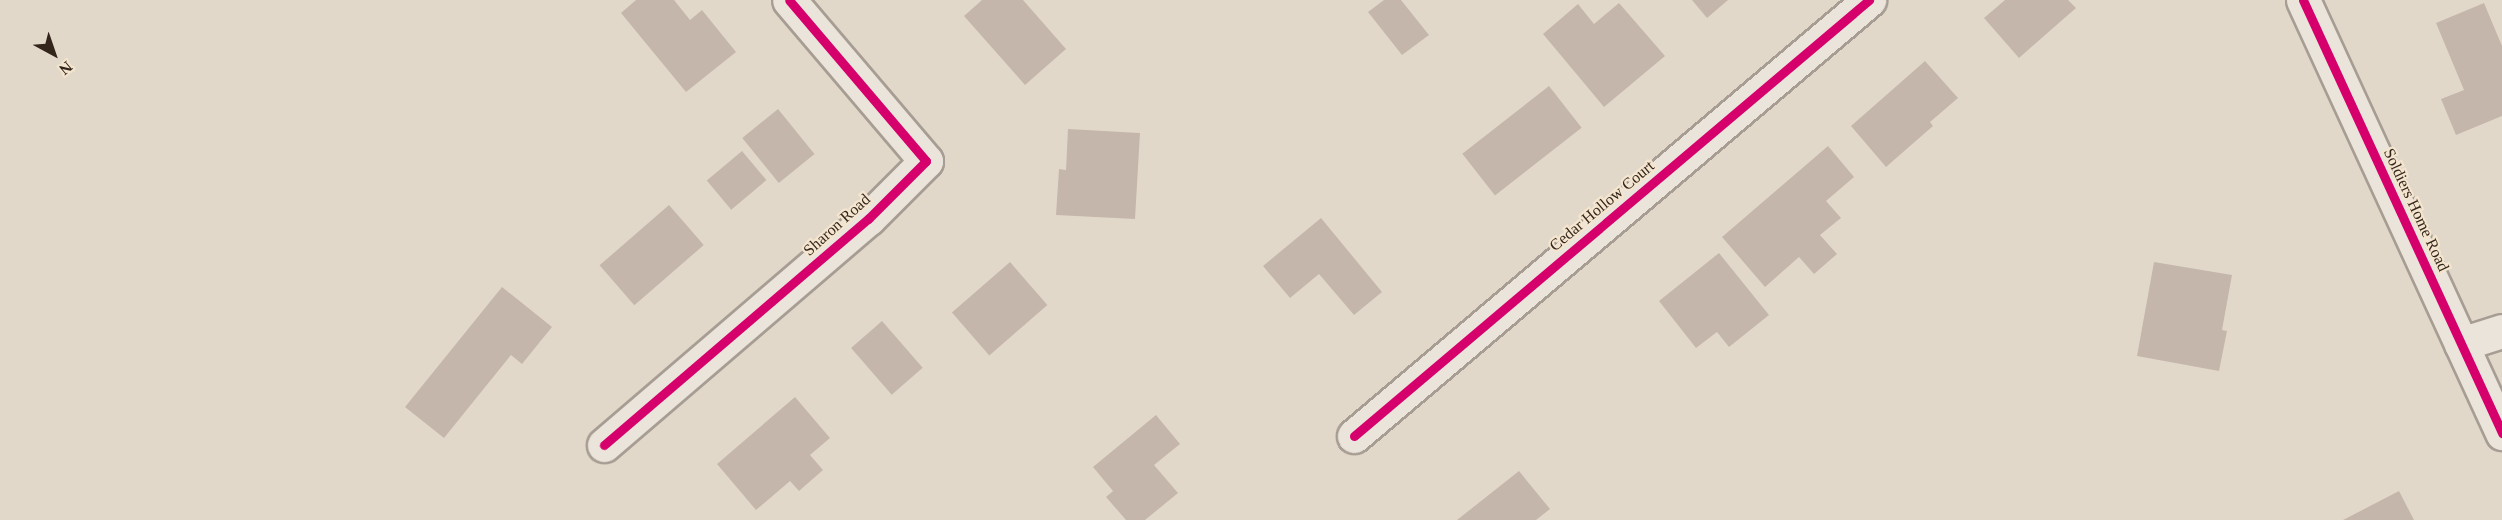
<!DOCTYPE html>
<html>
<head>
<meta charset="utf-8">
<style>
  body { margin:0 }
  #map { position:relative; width:2502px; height:520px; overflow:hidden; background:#e2d8ca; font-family:Georgia,serif }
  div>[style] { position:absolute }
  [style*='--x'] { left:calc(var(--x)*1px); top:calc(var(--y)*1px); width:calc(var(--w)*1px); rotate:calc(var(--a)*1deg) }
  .building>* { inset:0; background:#c5b6ab; transform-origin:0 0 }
  .roads { filter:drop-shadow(2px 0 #a79d93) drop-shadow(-2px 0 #a79d93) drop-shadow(0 2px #a79d93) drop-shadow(0 -2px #a79d93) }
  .minor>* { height:33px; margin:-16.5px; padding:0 16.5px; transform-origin:16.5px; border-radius:16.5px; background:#eae4db }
  .cycleway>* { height:9px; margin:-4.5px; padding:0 4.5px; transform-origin:4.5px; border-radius:4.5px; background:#d6006c }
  span { translate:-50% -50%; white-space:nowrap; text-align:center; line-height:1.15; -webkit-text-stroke:4.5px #f4e5cf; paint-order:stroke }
  .street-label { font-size:16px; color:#34251c }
  .north { position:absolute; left:24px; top:24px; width:60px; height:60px; -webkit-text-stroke:4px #f4e5cf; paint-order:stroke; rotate:140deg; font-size:16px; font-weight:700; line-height:24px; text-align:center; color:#34251c }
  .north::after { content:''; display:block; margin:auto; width:21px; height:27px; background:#34251c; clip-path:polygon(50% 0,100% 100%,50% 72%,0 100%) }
</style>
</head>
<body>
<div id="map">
  <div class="building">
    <i style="clip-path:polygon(636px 0,674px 0,690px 20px,702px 10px,736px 52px,686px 92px,621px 13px)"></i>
    <i style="clip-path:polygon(982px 0,1023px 0,1066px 49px,1025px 85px,964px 16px)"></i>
    <i style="clip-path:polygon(1384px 0,1401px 0,1429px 35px,1402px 55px,1368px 12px)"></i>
    <i style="clip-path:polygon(1692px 0,1728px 0,1707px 18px)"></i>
    <i style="clip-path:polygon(2005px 0,2068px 0,2076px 8px,2019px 58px,1984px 18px)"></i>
    <i style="clip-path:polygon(1619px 3px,1665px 56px,1604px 107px,1543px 34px,1578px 4px,1594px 24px)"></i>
    <i style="clip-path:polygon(2484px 3px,2502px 46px,2502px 116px,2456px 135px,2441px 99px,2464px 90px,2436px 23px)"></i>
    <i style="clip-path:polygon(1925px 61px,1958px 98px,1930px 122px,1933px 126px,1886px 167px,1851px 126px)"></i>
    <i style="left:1549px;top:86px;width:53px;height:110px;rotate:52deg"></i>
    <i style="left:778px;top:109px;width:58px;height:46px;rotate:51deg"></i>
    <i style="clip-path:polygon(1068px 129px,1140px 133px,1135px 219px,1056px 215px,1059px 169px,1066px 170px)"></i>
    <i style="clip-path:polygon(1828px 146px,1854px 177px,1826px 201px,1841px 218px,1820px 235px,1837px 254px,1814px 274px,1799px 257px,1765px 287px,1722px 237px)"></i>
    <i style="left:742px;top:151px;width:38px;height:46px;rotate:50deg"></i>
    <i style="left:669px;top:205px;width:53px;height:92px;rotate:49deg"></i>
    <i style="clip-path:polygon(1321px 218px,1382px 292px,1354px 315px,1319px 274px,1290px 298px,1263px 266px)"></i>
    <i style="clip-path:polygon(1719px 253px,1769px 315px,1729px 347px,1717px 332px,1696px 348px,1659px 301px)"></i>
    <i style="left:1010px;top:262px;width:57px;height:77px;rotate:49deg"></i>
    <i style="clip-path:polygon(2154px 262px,2232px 275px,2222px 330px,2227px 331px,2219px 371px,2137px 356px)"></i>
    <i style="clip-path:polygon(502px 287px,552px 327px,522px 364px,511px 355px,444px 438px,405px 407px)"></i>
    <i style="left:882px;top:321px;width:62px;height:41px;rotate:49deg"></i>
    <i style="clip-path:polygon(795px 397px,830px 438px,810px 455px,823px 470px,799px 491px,790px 481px,756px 510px,717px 464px)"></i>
    <i style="clip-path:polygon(1156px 415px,1180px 444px,1154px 465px,1178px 493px,1145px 520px,1126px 520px,1106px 497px,1113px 491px,1093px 467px)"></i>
    <i style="clip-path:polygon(1519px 471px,1550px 509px,1536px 520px,1457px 520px)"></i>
    <i style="clip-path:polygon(2399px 491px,2414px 520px,2343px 520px)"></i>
  </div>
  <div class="roads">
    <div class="minor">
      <i style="--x:2303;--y:0;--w:477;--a:65.3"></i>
      <i style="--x:2461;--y:344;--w:43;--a:-17.6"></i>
      <i style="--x:1354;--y:436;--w:675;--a:-40.25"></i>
      <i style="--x:604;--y:445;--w:348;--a:-40.6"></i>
      <i style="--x:868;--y:219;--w:82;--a:-45"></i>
      <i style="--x:926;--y:161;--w:211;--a:-130.4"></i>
    </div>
  </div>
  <div class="cycleway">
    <i style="--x:2303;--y:0;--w:477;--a:65.3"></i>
    <i style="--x:1354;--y:436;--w:675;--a:-40.25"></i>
    <i style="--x:604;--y:445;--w:348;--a:-40.6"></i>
    <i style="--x:868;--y:219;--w:82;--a:-45"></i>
    <i style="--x:926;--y:161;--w:211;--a:-130.4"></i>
  </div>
  <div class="street-label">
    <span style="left:1602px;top:206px;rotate:-40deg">Cedar Hollow Court</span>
    <span style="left:2416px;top:210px;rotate:65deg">Soldiers Home Road</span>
    <span style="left:837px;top:225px;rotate:-42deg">Sharon Road</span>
  </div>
  <div class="north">N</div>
</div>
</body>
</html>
